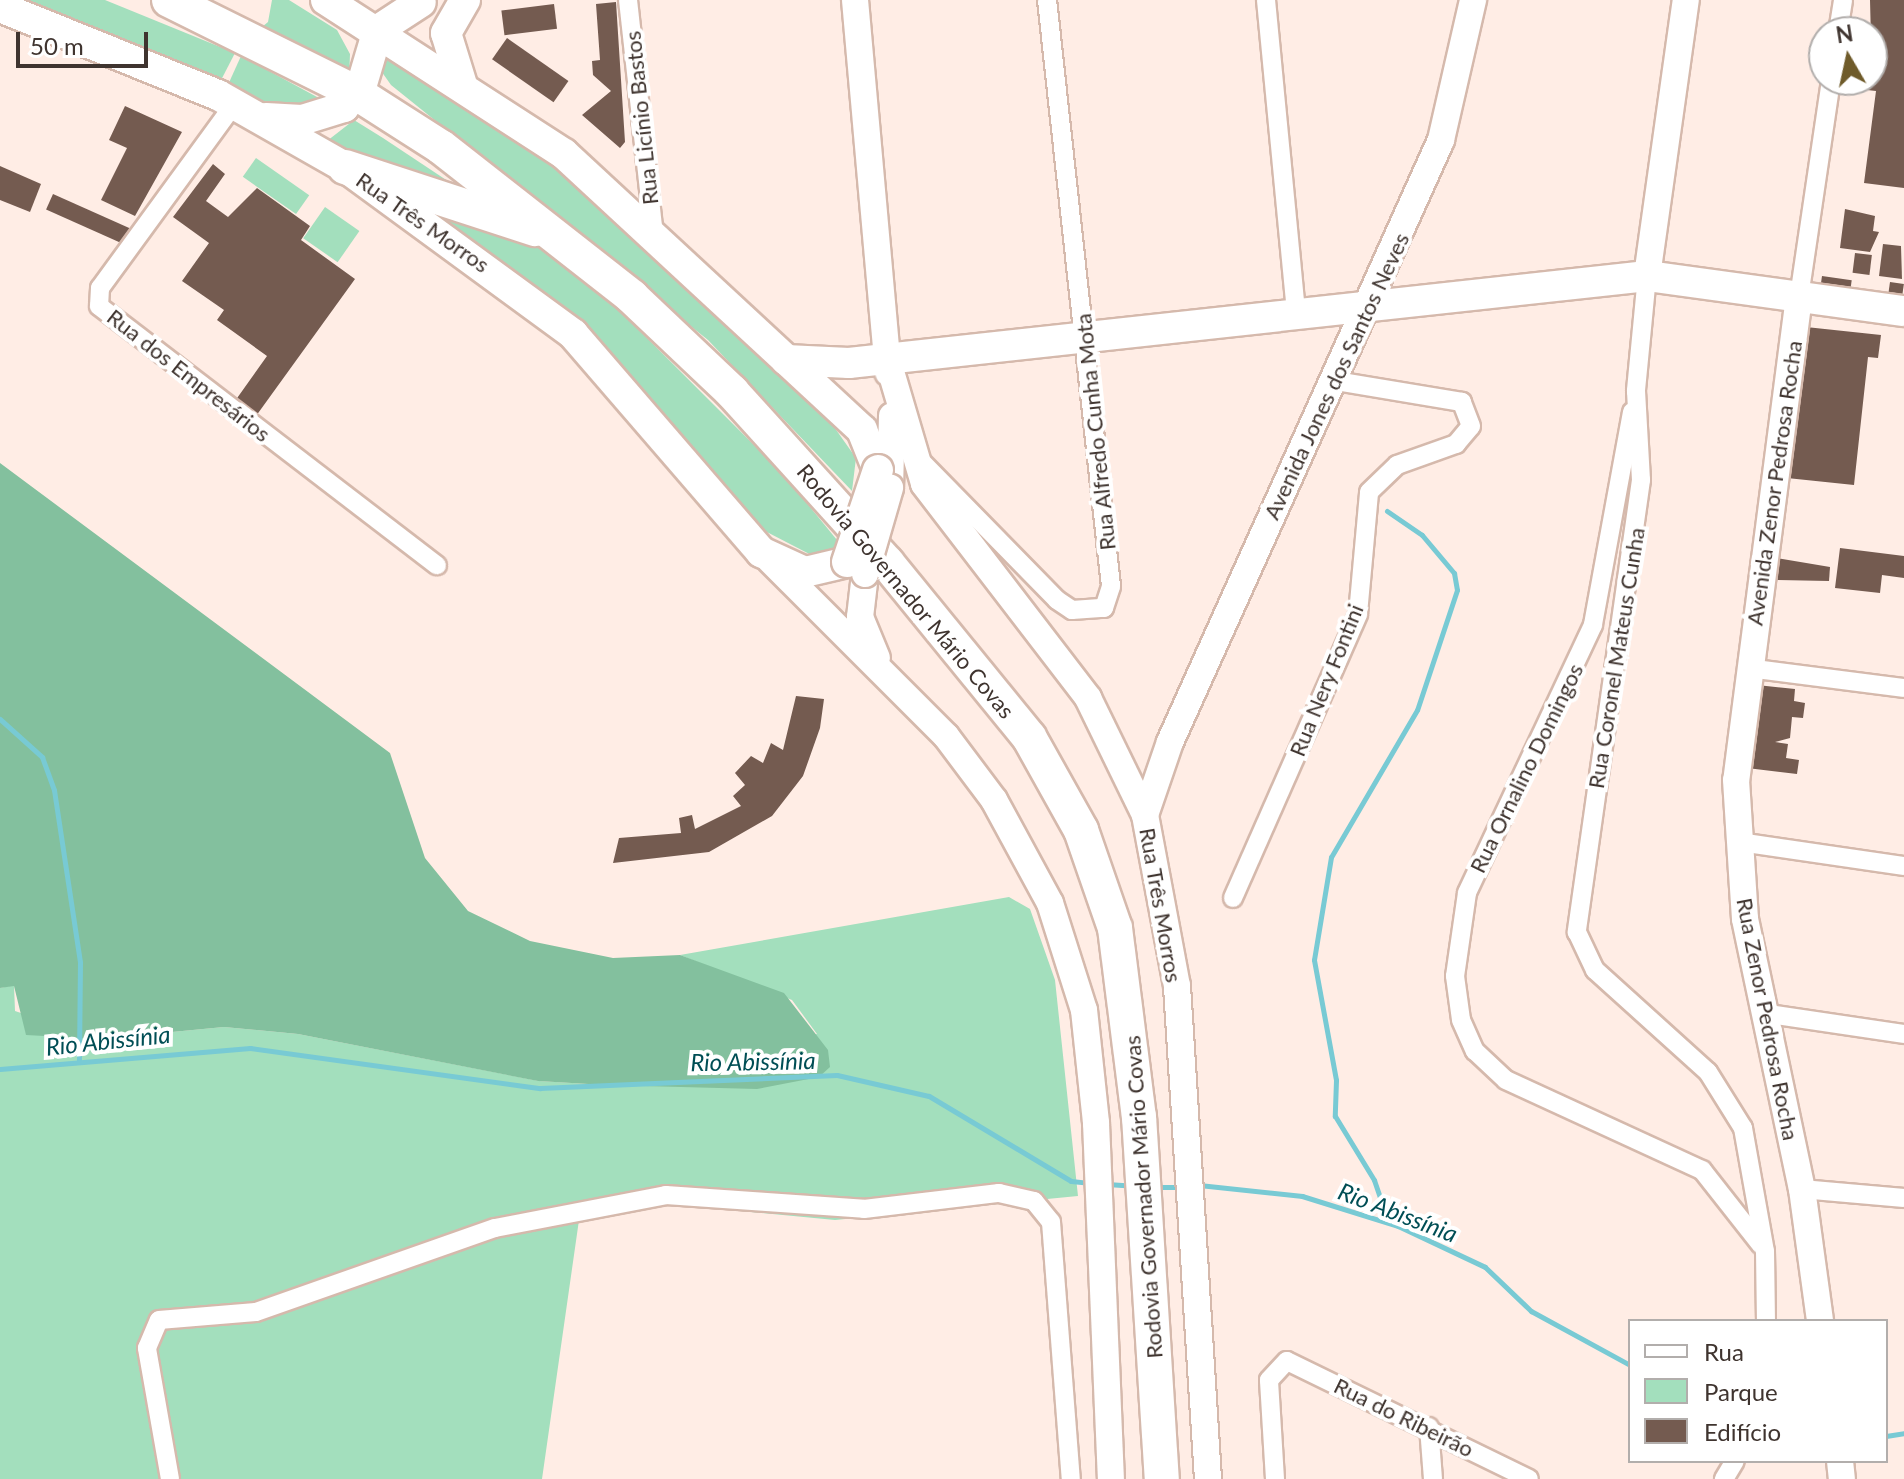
<!DOCTYPE html>
<html>
<head>
<meta charset="utf-8">
<style>
  body { margin:0 }
  #map { position:relative; width:1904px; height:1479px; overflow:hidden; background:#ffede5; font-family:Lato,sans-serif }
  div>[style] { position:absolute }
  [style*='--x'] { left:calc(var(--x)*1px); top:calc(var(--y)*1px); width:calc(var(--w)*1px); rotate:calc(var(--a)*1deg) }
  .green>* { inset:0; background:#a3dfbd; transform-origin:0 0 }
  .forest>* { inset:0; background:#83c09e }
  .stream>* { height:5px; margin:-2.5px; padding:0 2.5px; transform-origin:2.5px; border-radius:2.5px; background:#78cad4 }
  .building>* { inset:0; background:#745b50; transform-origin:0 0 }
  .roads { filter:drop-shadow(2px 0 #d5b9ac) drop-shadow(-2px 0 #d5b9ac) drop-shadow(0 2px #d5b9ac) drop-shadow(0 -2px #d5b9ac) }
  .street>* { height:18px; margin:-9px; padding:0 9px; transform-origin:9px; border-radius:9px; background:#fff }
  .secondary>* { height:26px; margin:-13px; padding:0 13px; transform-origin:13px; border-radius:13px; background:#fff }
  .primary>* { height:30px; margin:-15px; padding:0 15px; transform-origin:15px; border-radius:15px; background:#fff }
  .highway>* { height:34px; margin:-17px; padding:0 17px; transform-origin:17px; border-radius:17px; background:#fff }
  .bridges { filter:drop-shadow(2px 0 #d5b9ac) drop-shadow(-2px 0 #d5b9ac) drop-shadow(0 2px #d5b9ac) drop-shadow(0 -2px #d5b9ac) }
  .secondary-bridge>* { height:26px; margin:-13px; padding:0 13px; transform-origin:13px; border-radius:13px; background:#fff }
  .primary-bridge>* { height:30px; margin:-15px; padding:0 15px; transform-origin:15px; border-radius:15px; background:#fff }
  span { translate:-50% -50%; white-space:nowrap; text-align:center; line-height:1.15; -webkit-text-stroke:8px #fff; paint-order:stroke }
  .street-label { font-size:22px; color:#3f342f }
  .water-label { font-size:24px; color:#004e55; font-style:italic }
  .legend { position:absolute; left:1628px; top:1319px; width:260px; height:144px; box-sizing:border-box; background:#fff; border:2px solid #b2aeac; margin:0; padding:10px 14px; list-style:none; font-size:24px; color:#3f342f }
  .legend li { display:flex; align-items:center; gap:16px; height:40px }
  .legend b { width:40px; border:2px solid #b2aeac }
  .north { position:absolute; left:1808px; top:16px; width:80px; height:80px; box-sizing:border-box; background:#fff; border:2px solid #b2aeac; border-radius:50%; rotate:351deg; font-size:22px; font-weight:700; line-height:32px; text-align:center; color:#3f342f }
  .north::after { content:''; display:block; margin:auto; width:28px; height:36px; background:#6f5b2a; clip-path:polygon(50% 0,100% 100%,50% 72%,0 100%) }
  .scale { position:absolute; left:16px; top:32px; width:132px; height:36px; box-sizing:border-box; border:4px solid #3f342f; border-top:0; padding-left:10px; font-size:24px; line-height:28px; white-space:nowrap; color:#3f342f; -webkit-text-stroke:6px #fff; paint-order:stroke }
</style>
</head>
<body>
<div id="map">
  <div class="green">
    <i style="clip-path:polygon(0 0,105px 0,235px 53px,219px 84px)"></i>
    <i style="clip-path:polygon(272px 0,289px 0,337px 30px,350px 54px,349px 80px,256px 32px,268px 22px)"></i>
    <i style="clip-path:polygon(385px 45px,534px 142px,827px 417px,856px 458px,852px 491px,708px 340px,391px 85px,379px 68px)"></i>
    <i style="clip-path:polygon(241px 56px,269px 71px,330px 104px,282px 112px,227px 87px)"></i>
    <i style="clip-path:polygon(354px 120px,383px 138px,508px 221px,380px 173px,327px 141px)"></i>
    <i style="left:256px;top:158px;width:65px;height:23px;rotate:35deg"></i>
    <i style="clip-path:polygon(392px 188px,539px 245px,608px 299px,783px 474px,837px 540px,835px 549px,819px 559px,761px 529px)"></i>
    <i style="left:325px;top:207px;width:42px;height:38px;rotate:35deg"></i>
    <i style="clip-path:polygon(1009px 897px,1030px 909px,1055px 980px,1078px 1196px,835px 1220px,667px 1204px,580px 1213px,542px 1479px,0 1479px,0 988px,14px 985px,15px 1011px,99px 1039px,224px 1027px,298px 1034px,539px 1081px,605px 1085px,817px 1034px,792px 1000px,680px 955px)"></i>
  </div>
  <div class="forest">
    <i style="clip-path:polygon(0 463px,390px 753px,425px 858px,468px 911px,530px 941px,613px 958px,680px 955px,784px 993px,828px 1050px,830px 1067px,819px 1077px,757px 1089px,605px 1085px,538px 1081px,298px 1034px,224px 1027px,99px 1039px,26px 1035px,14px 986px,0 988px)"></i>
  </div>
  <div class="stream">
    <i style="--x:1387;--y:511;--w:42;--a:34.4"></i>
    <i style="--x:1422;--y:535;--w:50;--a:49.9"></i>
    <i style="--x:1454;--y:573;--w:17;--a:80"></i>
    <i style="--x:1457;--y:590;--w:126;--a:108.4"></i>
    <i style="--x:1417;--y:710;--w:170;--a:120.3"></i>
    <i style="--x:1331;--y:857;--w:104;--a:99.4"></i>
    <i style="--x:1314;--y:960;--w:122;--a:79.6"></i>
    <i style="--x:1336;--y:1080;--w:36;--a:92"></i>
    <i style="--x:1335;--y:1116;--w:75;--a:58.6"></i>
    <i style="--x:1374;--y:1180;--w:43;--a:71.1"></i>
    <i style="--x:0;--y:719;--w:57;--a:42.1"></i>
    <i style="--x:42;--y:757;--w:35;--a:70"></i>
    <i style="--x:54;--y:790;--w:174;--a:81.4"></i>
    <i style="--x:80;--y:962;--w:100;--a:90.6"></i>
    <i style="--x:0;--y:1069;--w:251;--a:-4.8"></i>
    <i style="--x:250;--y:1048;--w:293;--a:7.9"></i>
    <i style="--x:540;--y:1088;--w:297;--a:-2.5"></i>
    <i style="--x:837;--y:1075;--w:94;--a:12.9"></i>
    <i style="--x:929;--y:1096;--w:165;--a:30.9"></i>
    <i style="--x:1071;--y:1181;--w:18;--a:6"></i>
    <i style="--x:1107;--y:1184;--w:26;--a:4"></i>
    <i style="--x:1199;--y:1185;--w:104;--a:6.1"></i>
    <i style="--x:1302;--y:1196;--w:101;--a:17.4"></i>
    <i style="--x:1398;--y:1226;--w:96;--a:25.2"></i>
    <i style="--x:1485;--y:1267;--w:64;--a:43.7"></i>
    <i style="--x:1531;--y:1311;--w:113;--a:28.6"></i>
    <i style="--x:1155;--y:1187;--w:26;--a:0"></i>
    <i style="--x:1886;--y:1436;--w:18;--a:-9"></i>
  </div>
  <div class="building">
    <i style="clip-path:polygon(1870px 0,1904px 0,1904px 188px,1864px 183px,1876px 91px,1858px 89px,1859px 80px,1872px 80px)"></i>
    <i style="clip-path:polygon(616px 2px,625px 142px,620px 148px,582px 115px,611px 91px,593px 75px,592px 61px,600px 60px,596px 4px)"></i>
    <i style="left:554px;top:4px;width:25px;height:53px;rotate:83deg"></i>
    <i style="left:507px;top:38px;width:75px;height:26px;rotate:35deg"></i>
    <i style="clip-path:polygon(125px 106px,182px 132px,135px 216px,101px 200px,127px 148px,109px 140px)"></i>
    <i style="clip-path:polygon(213px 164px,225px 174px,206px 201px,228px 217px,257px 188px,310px 226px,301px 240px,355px 279px,256px 416px,235px 401px,267px 356px,217px 320px,224px 310px,182px 281px,209px 243px,173px 217px)"></i>
    <i style="clip-path:polygon(0 166px,41px 184px,30px 212px,0 200px)"></i>
    <i style="left:53px;top:194px;width:84px;height:17px;rotate:24deg"></i>
    <i style="clip-path:polygon(1845px 209px,1875px 216px,1873px 231px,1879px 232px,1870px 252px,1840px 248px)"></i>
    <i style="clip-path:polygon(1883px 244px,1901px 246px,1902px 279px,1879px 276px)"></i>
    <i style="left:1855px;top:253px;width:17px;height:20px;rotate:7deg"></i>
    <i style="left:1822px;top:276px;width:30px;height:14px;rotate:8deg"></i>
    <i style="left:1890px;top:282px;width:14px;height:13px;rotate:8deg"></i>
    <i style="clip-path:polygon(1806px 327px,1881px 335px,1878px 358px,1868px 357px,1854px 485px,1787px 478px)"></i>
    <i style="clip-path:polygon(1840px 548px,1904px 556px,1904px 578px,1882px 575px,1880px 593px,1835px 588px)"></i>
    <i style="clip-path:polygon(1777px 558px,1830px 567px,1829px 581px,1775px 580px)"></i>
    <i style="clip-path:polygon(1757px 685px,1795px 689px,1794px 701px,1805px 703px,1803px 718px,1792px 717px,1790px 738px,1775px 742px,1788px 744px,1786px 758px,1799px 760px,1797px 774px,1747px 768px)"></i>
    <i style="clip-path:polygon(796px 696px,824px 699px,820px 728px,803px 776px,772px 816px,709px 852px,613px 863px,619px 838px,681px 833px,679px 818px,692px 815px,695px 829px,741px 806px,733px 796px,745px 785px,735px 773px,751px 756px,763px 763px,771px 743px,783px 750px)"></i>
  </div>
  <div class="roads">
    <div class="street">
      <i style="--x:628;--y:0;--w:238;--a:83.7"></i>
      <i style="--x:1266;--y:0;--w:312;--a:84.5"></i>
      <i style="--x:1838;--y:32;--w:32;--a:-81"></i>
      <i style="--x:235;--y:103;--w:229;--a:126.1"></i>
      <i style="--x:100;--y:288;--w:18;--a:93"></i>
      <i style="--x:99;--y:306;--w:426;--a:37.5"></i>
      <i style="--x:1647;--y:276;--w:116;--a:95.5"></i>
      <i style="--x:1636;--y:391;--w:89;--a:86.8"></i>
      <i style="--x:1641;--y:480;--w:457;--a:98.1"></i>
      <i style="--x:1577;--y:932;--w:42;--a:64.7"></i>
      <i style="--x:1595;--y:970;--w:152;--a:42.1"></i>
      <i style="--x:1708;--y:1072;--w:66;--a:58"></i>
      <i style="--x:1743;--y:1128;--w:125;--a:79.9"></i>
      <i style="--x:1765;--y:1251;--w:70;--a:89.2"></i>
      <i style="--x:1799;--y:297;--w:219;--a:-81.6"></i>
      <i style="--x:1632;--y:412;--w:217;--a:100.4"></i>
      <i style="--x:1593;--y:625;--w:296;--a:115.2"></i>
      <i style="--x:1467;--y:893;--w:84;--a:98.2"></i>
      <i style="--x:1455;--y:976;--w:44;--a:82.2"></i>
      <i style="--x:1461;--y:1020;--w:34;--a:66"></i>
      <i style="--x:1475;--y:1051;--w:42;--a:43.1"></i>
      <i style="--x:1506;--y:1080;--w:216;--a:24.7"></i>
      <i style="--x:1702;--y:1170;--w:95;--a:51.8"></i>
      <i style="--x:919;--y:459;--w:197;--a:45.6"></i>
      <i style="--x:1057;--y:600;--w:18;--a:34"></i>
      <i style="--x:1072;--y:610;--w:32;--a:-4"></i>
      <i style="--x:1104;--y:608;--w:23;--a:-72"></i>
      <i style="--x:1111;--y:586;--w:589;--a:-96.23"></i>
      <i style="--x:1748;--y:668;--w:157;--a:7.3"></i>
      <i style="--x:1739;--y:842;--w:167;--a:8.3"></i>
      <i style="--x:1233;--y:898;--w:310;--a:-66.2"></i>
      <i style="--x:1358;--y:614;--w:122;--a:-84.8"></i>
      <i style="--x:1369;--y:492;--w:39;--a:-44"></i>
      <i style="--x:1397;--y:465;--w:63;--a:-19.6"></i>
      <i style="--x:1456;--y:444;--w:23;--a:-50"></i>
      <i style="--x:1471;--y:426;--w:26;--a:-111"></i>
      <i style="--x:1462;--y:402;--w:127;--a:-170.5"></i>
      <i style="--x:1762;--y:1013;--w:144;--a:8.4"></i>
      <i style="--x:1802;--y:1189;--w:102;--a:5"></i>
      <i style="--x:1429;--y:1427;--w:52;--a:85.6"></i>
      <i style="--x:170;--y:1479;--w:133;--a:-100"></i>
      <i style="--x:147;--y:1348;--w:30;--a:-67"></i>
      <i style="--x:159;--y:1320;--w:97;--a:-4.7"></i>
      <i style="--x:256;--y:1312;--w:253;--a:-19.4"></i>
      <i style="--x:495;--y:1228;--w:174;--a:-10.9"></i>
      <i style="--x:666;--y:1195;--w:198;--a:4"></i>
      <i style="--x:864;--y:1209;--w:136;--a:-6.8"></i>
      <i style="--x:999;--y:1193;--w:36;--a:13"></i>
      <i style="--x:1034;--y:1201;--w:27;--a:51"></i>
      <i style="--x:1051;--y:1222;--w:258;--a:85.6"></i>
      <i style="--x:1275;--y:1479;--w:99;--a:-93.5"></i>
      <i style="--x:1269;--y:1380;--w:26;--a:-47"></i>
      <i style="--x:1287;--y:1361;--w:269;--a:26"></i>
      <i style="--x:1724;--y:1479;--w:21;--a:-59"></i>
    </div>
    <div class="secondary">
      <i style="--x:855;--y:0;--w:374;--a:84.9"></i>
      <i style="--x:1647;--y:276;--w:279;--a:-82"></i>
      <i style="--x:1799;--y:297;--w:487;--a:97.4"></i>
      <i style="--x:1736;--y:780;--w:139;--a:86.3"></i>
      <i style="--x:1745;--y:919;--w:276;--a:78.1"></i>
      <i style="--x:1802;--y:1189;--w:133;--a:82.2"></i>
      <i style="--x:887;--y:358;--w:131;--a:73.6"></i>
      <i style="--x:924;--y:484;--w:270;--a:52.5"></i>
      <i style="--x:1088;--y:698;--w:130;--a:64"></i>
      <i style="--x:1145;--y:815;--w:174;--a:79.4"></i>
      <i style="--x:1177;--y:986;--w:494;--a:86.4"></i>
      <i style="--x:890;--y:488;--w:72;--a:-88.4"></i>
      <i style="--x:770;--y:560;--w:249;--a:45"></i>
      <i style="--x:946;--y:736;--w:80;--a:53.1"></i>
      <i style="--x:994;--y:800;--w:117;--a:61.5"></i>
      <i style="--x:1050;--y:903;--w:112;--a:72.4"></i>
      <i style="--x:1084;--y:1010;--w:114;--a:83.9"></i>
      <i style="--x:1096;--y:1123;--w:356;--a:87.6"></i>
      <i style="--x:865;--y:574;--w:43;--a:96.6"></i>
      <i style="--x:860;--y:617;--w:44;--a:67.5"></i>
      <i style="--x:1145;--y:815;--w:77;--a:-71.1"></i>
      <i style="--x:1170;--y:742;--w:660;--a:-65.76"></i>
      <i style="--x:1441;--y:140;--w:144;--a:-77.1"></i>
      <i style="--x:1840;--y:1461;--w:18;--a:84"></i>
    </div>
    <div class="primary">
      <i style="--x:326;--y:0;--w:283;--a:32.9"></i>
      <i style="--x:564;--y:154;--w:406;--a:42.8"></i>
      <i style="--x:862;--y:430;--w:43;--a:68.2"></i>
      <i style="--x:0;--y:7;--w:235;--a:22"></i>
      <i style="--x:218;--y:95;--w:146;--a:29.6"></i>
      <i style="--x:345;--y:167;--w:283;--a:36.2"></i>
      <i style="--x:573;--y:334;--w:288;--a:49.2"></i>
      <i style="--x:761;--y:552;--w:48;--a:24.4"></i>
      <i style="--x:805;--y:572;--w:43;--a:-13.4"></i>
      <i style="--x:462;--y:85;--w:54;--a:-107.1"></i>
      <i style="--x:446;--y:33;--w:38;--a:-60"></i>
      <i style="--x:266;--y:118;--w:36;--a:3"></i>
      <i style="--x:302;--y:120;--w:44;--a:-17.2"></i>
      <i style="--x:344;--y:107;--w:29;--a:-52"></i>
      <i style="--x:362;--y:84;--w:56;--a:-73.5"></i>
      <i style="--x:378;--y:30;--w:51;--a:-33.1"></i>
      <i style="--x:786;--y:360;--w:63;--a:2.7"></i>
      <i style="--x:849;--y:363;--w:803;--a:-6.22"></i>
      <i style="--x:1647;--y:276;--w:259;--a:7.8"></i>
    </div>
    <div class="highway">
      <i style="--x:169;--y:0;--w:211;--a:26.4"></i>
      <i style="--x:358;--y:94;--w:98;--a:32.6"></i>
      <i style="--x:441;--y:147;--w:243;--a:38.1"></i>
      <i style="--x:632;--y:297;--w:138;--a:43.5"></i>
      <i style="--x:732;--y:392;--w:231;--a:47.8"></i>
      <i style="--x:887;--y:563;--w:225;--a:50.8"></i>
      <i style="--x:1029;--y:737;--w:107;--a:60.8"></i>
      <i style="--x:1081;--y:830;--w:104;--a:70.9"></i>
      <i style="--x:1115;--y:928;--w:191;--a:82.8"></i>
      <i style="--x:1139;--y:1117;--w:363;--a:86.4"></i>
      <i style="--x:345;--y:167;--w:200;--a:18.1"></i>
    </div>
  </div>
  <div class="bridges">
    <div class="secondary-bridge">
      <i style="--x:865;--y:574;--w:90;--a:-73.8"></i>
    </div>
    <div class="primary-bridge">
      <i style="--x:847;--y:562;--w:97;--a:-71.4"></i>
    </div>
  </div>
  <div class="street-label">
    <span style="left:641px;top:118px;rotate:-96deg">Rua Licínio Bastos</span>
    <span style="left:423px;top:222px;rotate:35deg">Rua Três Morros</span>
    <span style="left:189px;top:375px;rotate:38deg">Rua dos Empresários</span>
    <span style="left:1336px;top:376px;rotate:-65deg">Avenida Jones dos Santos Neves</span>
    <span style="left:1095px;top:432px;rotate:-96deg">Rua Alfredo Cunha Mota</span>
    <span style="left:1774px;top:483px;rotate:-82deg">Avenida Zenor Pedrosa Rocha</span>
    <span style="left:906px;top:591px;rotate:50deg">Rodovia Governador Mário Covas</span>
    <span style="left:1616px;top:658px;rotate:-81deg">Rua Coronel Mateus Cunha</span>
    <span style="left:1326px;top:680px;rotate:-68deg">Rua Nery Fontini</span>
    <span style="left:1526px;top:768px;rotate:-64deg">Rua Ornalino Domingos</span>
    <span style="left:1161px;top:905px;rotate:80deg">Rua Três Morros</span>
    <span style="left:1768px;top:1019px;rotate:79deg">Rua Zenor Pedrosa Rocha</span>
    <span style="left:1143px;top:1197px;rotate:-94deg">Rodovia Governador Mário Covas</span>
    <span style="left:1404px;top:1417px;rotate:26deg">Rua do Ribeirão</span>
  </div>
  <div class="water-label">
    <span style="left:108px;top:1040px;rotate:-6deg">Rio Abissínia</span>
    <span style="left:753px;top:1061px;rotate:-1deg">Rio Abissínia</span>
    <span style="left:1398px;top:1212px;rotate:21deg">Rio Abissínia</span>
  </div>
  <ul class="legend">
  <li><b style="height:10px;background:#fff"></b>Rua</li>
  <li><b style="height:22px;background:#a3dfbd"></b>Parque</li>
  <li><b style="height:22px;background:#745b50"></b>Edifício</li>
  </ul>
  <div class="north">N</div>
  <div class="scale">50 m</div>
</div>
</body>
</html>
